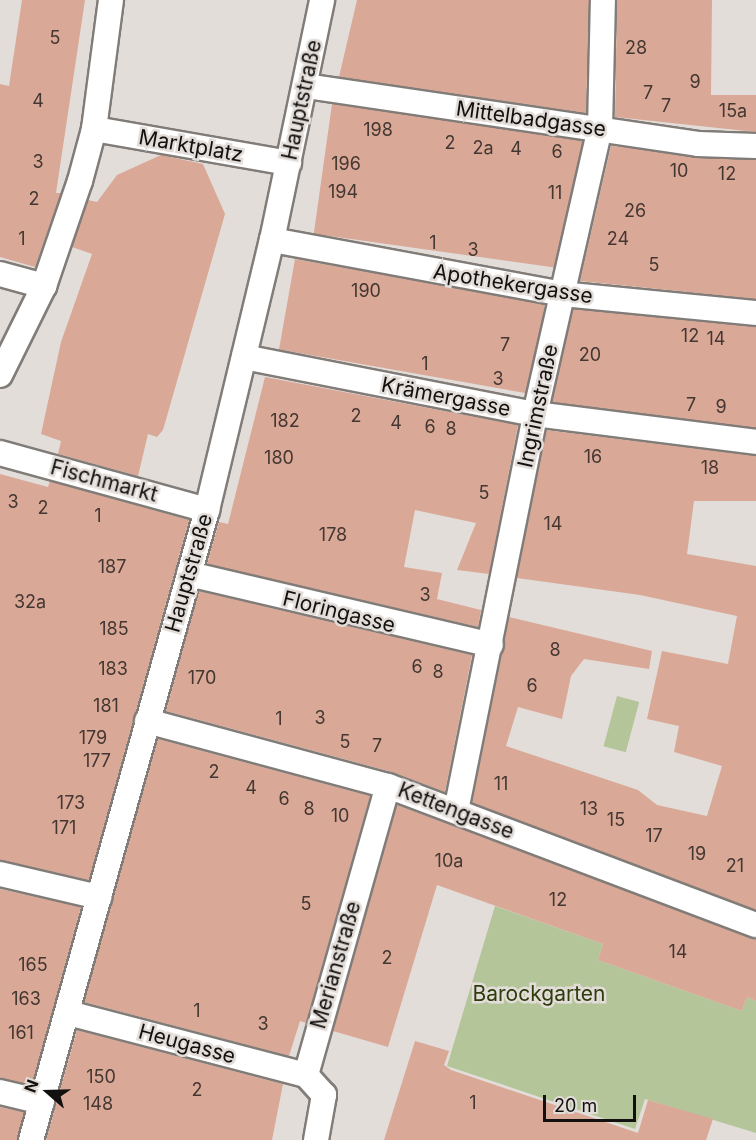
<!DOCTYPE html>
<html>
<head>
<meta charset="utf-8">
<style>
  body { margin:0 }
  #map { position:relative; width:756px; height:1140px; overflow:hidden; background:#e3ddd9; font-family:Inter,sans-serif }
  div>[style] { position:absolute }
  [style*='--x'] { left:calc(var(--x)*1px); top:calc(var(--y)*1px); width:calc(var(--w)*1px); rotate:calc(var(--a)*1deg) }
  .green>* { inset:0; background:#b5c59a; transform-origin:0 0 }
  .building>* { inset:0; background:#d9a897; transform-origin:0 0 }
  .roads { filter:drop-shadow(2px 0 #817c78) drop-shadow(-2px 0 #817c78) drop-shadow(0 2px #817c78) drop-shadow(0 -2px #817c78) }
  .pedestrian>* { height:24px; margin:-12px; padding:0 12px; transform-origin:12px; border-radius:12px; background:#fff }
  span { translate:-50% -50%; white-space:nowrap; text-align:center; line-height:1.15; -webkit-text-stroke:5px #e3ddd9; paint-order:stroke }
  .number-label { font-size:18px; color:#443732 }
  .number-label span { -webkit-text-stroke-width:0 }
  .street-label { font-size:21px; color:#131110 }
  .park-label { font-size:21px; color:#2f3d0c }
  .north { position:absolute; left:18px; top:1062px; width:60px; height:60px; -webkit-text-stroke:4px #e3ddd9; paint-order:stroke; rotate:290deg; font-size:16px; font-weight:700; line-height:24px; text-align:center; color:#131110 }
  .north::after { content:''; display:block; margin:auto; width:21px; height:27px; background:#131110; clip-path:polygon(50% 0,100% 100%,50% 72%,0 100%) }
  .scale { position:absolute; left:543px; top:1095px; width:93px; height:27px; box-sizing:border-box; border:3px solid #131110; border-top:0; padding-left:8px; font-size:18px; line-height:21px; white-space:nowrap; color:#131110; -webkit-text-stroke:4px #e3ddd9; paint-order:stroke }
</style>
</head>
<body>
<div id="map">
  <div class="green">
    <i style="left:617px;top:696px;width:23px;height:52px;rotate:15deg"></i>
    <i style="clip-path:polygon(495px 906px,603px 944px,598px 960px,742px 1011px,747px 997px,756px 1001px,756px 1133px,645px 1099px,635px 1129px,447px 1066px)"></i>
  </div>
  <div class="building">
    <i style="clip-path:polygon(22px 0,85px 0,56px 193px,61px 193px,35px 267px,0 257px,0 84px,9px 86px)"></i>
    <i style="clip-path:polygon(357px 0,589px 0,586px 113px,339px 77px)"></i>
    <i style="clip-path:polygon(617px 0,712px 0,711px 95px,756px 95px,756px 132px,615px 117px)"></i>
    <i style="left:332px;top:104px;width:254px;height:131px;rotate:8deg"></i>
    <i style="clip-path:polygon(611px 146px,756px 160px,756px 299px,580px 281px)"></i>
    <i style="clip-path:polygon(161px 155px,203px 164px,225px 214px,163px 430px,157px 437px,148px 434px,138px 476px,58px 454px,61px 441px,41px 434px,61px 342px,92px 254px,72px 247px,88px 200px,97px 202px,117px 175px)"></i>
    <i style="left:295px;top:259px;width:254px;height:92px;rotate:10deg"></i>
    <i style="clip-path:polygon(573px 309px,756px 327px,756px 428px,552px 402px)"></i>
    <i style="clip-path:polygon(265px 377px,518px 425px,489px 574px,457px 570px,476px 523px,415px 510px,404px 567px,442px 573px,437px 599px,481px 610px,478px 627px,207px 564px,219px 522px,228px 524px)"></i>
    <i style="clip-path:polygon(546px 430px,756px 456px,756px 501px,694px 501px,687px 554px,756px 566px,756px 910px,472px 803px,509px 617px,652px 651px,649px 669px,584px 659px,571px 676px,562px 719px,518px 707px,506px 746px,638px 790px,657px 805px,707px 816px,722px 766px,674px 752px,679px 726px,647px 719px,662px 651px,728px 664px,737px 616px,640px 595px,517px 578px)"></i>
    <i style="clip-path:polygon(0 474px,48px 487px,50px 481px,189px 520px,89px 880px,0 860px)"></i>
    <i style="clip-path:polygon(199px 591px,472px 655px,445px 792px,392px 772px,166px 711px)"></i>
    <i style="clip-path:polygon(158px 739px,370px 796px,306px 1023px,300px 1021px,289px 1056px,84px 1002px)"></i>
    <i style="clip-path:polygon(397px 805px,756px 939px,756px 1001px,747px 997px,742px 1011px,598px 960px,603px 944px,437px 885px,388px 1047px,333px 1031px)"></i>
    <i style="clip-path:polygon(0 889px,81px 907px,32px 1085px,0 1078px)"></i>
    <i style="clip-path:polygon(77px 1030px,283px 1084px,272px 1140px,46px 1140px)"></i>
    <i style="clip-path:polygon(415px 1041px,449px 1051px,444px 1065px,451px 1070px,638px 1133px,648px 1100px,713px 1119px,706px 1140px,384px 1140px)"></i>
    <i style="clip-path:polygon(0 1107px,24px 1112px,17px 1140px,0 1140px)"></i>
  </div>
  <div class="roads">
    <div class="pedestrian">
      <i style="--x:306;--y:86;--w:396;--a:8.4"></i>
      <i style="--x:698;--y:144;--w:58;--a:2"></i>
      <i style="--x:94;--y:129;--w:198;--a:9.9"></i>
      <i style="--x:272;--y:240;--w:295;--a:10.5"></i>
      <i style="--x:562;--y:294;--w:195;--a:5.6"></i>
      <i style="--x:0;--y:274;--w:46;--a:15.3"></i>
      <i style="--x:244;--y:357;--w:297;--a:11.1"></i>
      <i style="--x:535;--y:414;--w:223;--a:7.2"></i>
      <i style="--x:0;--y:375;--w:99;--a:-63.7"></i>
      <i style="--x:44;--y:286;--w:111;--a:-71.1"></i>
      <i style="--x:80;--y:181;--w:54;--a:-74.9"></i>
      <i style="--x:94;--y:129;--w:130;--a:-82.5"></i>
      <i style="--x:0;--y:453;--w:215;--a:15.4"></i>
      <i style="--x:189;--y:574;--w:310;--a:13.2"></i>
      <i style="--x:147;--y:721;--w:250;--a:15.1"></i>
      <i style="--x:388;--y:786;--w:393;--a:20.7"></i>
      <i style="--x:456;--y:811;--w:405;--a:-78.7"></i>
      <i style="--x:535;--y:414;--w:292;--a:-77.2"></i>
      <i style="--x:600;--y:129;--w:129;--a:-88.7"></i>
      <i style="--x:0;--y:874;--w:102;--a:13.1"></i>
      <i style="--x:68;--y:1013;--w:246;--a:14.6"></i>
      <i style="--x:0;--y:1092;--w:43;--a:13.4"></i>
      <i style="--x:31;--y:1140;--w:654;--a:-74.39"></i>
      <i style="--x:207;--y:510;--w:278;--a:-76.5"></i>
      <i style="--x:272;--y:240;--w:245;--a:-78.2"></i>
      <i style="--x:316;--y:1140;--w:46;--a:-79.9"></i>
      <i style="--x:324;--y:1095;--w:27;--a:-132"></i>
      <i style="--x:306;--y:1075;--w:300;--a:-74.2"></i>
    </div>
  </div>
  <div class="number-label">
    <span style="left:55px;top:38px">5</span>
    <span style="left:636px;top:48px">28</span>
    <span style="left:695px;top:82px">9</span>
    <span style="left:648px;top:93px">7</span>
    <span style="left:38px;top:101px">4</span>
    <span style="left:666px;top:106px">7</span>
    <span style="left:733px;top:111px">15a</span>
    <span style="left:378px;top:130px">198</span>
    <span style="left:450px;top:143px">2</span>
    <span style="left:483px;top:148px">2a</span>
    <span style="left:516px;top:149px">4</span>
    <span style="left:557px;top:152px">6</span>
    <span style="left:38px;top:162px">3</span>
    <span style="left:346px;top:164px">196</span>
    <span style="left:679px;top:171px">10</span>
    <span style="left:727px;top:174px">12</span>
    <span style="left:343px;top:192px">194</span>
    <span style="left:555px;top:193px">11</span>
    <span style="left:34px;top:199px">2</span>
    <span style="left:635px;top:211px">26</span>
    <span style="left:22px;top:239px">1</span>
    <span style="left:618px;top:239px">24</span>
    <span style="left:433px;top:243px">1</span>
    <span style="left:473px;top:250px">3</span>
    <span style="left:654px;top:265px">5</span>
    <span style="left:366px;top:291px">190</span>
    <span style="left:690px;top:336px">12</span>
    <span style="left:716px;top:339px">14</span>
    <span style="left:505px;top:345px">7</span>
    <span style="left:590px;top:355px">20</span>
    <span style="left:425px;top:364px">1</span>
    <span style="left:498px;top:379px">3</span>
    <span style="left:691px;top:405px">7</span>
    <span style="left:721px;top:407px">9</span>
    <span style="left:356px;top:416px">2</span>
    <span style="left:285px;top:421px">182</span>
    <span style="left:396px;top:423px">4</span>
    <span style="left:430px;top:427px">6</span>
    <span style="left:451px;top:429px">8</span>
    <span style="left:593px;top:457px">16</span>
    <span style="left:279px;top:458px">180</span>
    <span style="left:710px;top:468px">18</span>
    <span style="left:484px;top:493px">5</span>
    <span style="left:13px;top:502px">3</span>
    <span style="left:43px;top:508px">2</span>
    <span style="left:98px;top:516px">1</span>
    <span style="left:553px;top:524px">14</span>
    <span style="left:333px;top:535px">178</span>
    <span style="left:112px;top:567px">187</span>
    <span style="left:425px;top:595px">3</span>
    <span style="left:30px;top:602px">32a</span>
    <span style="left:114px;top:629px">185</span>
    <span style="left:555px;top:650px">8</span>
    <span style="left:417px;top:667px">6</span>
    <span style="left:113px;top:669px">183</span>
    <span style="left:438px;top:672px">8</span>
    <span style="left:202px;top:678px">170</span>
    <span style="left:532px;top:686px">6</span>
    <span style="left:106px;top:706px">181</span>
    <span style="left:320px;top:718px">3</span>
    <span style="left:279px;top:719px">1</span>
    <span style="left:93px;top:738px">179</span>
    <span style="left:345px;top:742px">5</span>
    <span style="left:377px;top:746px">7</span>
    <span style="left:97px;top:761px">177</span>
    <span style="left:214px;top:772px">2</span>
    <span style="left:501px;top:784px">11</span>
    <span style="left:251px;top:788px">4</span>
    <span style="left:284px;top:799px">6</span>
    <span style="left:71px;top:803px">173</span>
    <span style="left:309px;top:809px">8</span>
    <span style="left:589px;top:809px">13</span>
    <span style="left:340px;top:816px">10</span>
    <span style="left:616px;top:820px">15</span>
    <span style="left:64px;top:828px">171</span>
    <span style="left:654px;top:836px">17</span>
    <span style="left:697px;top:854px">19</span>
    <span style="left:449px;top:861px">10a</span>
    <span style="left:735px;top:866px">21</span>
    <span style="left:558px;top:900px">12</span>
    <span style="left:306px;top:904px">5</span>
    <span style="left:678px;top:952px">14</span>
    <span style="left:387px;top:958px">2</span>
    <span style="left:33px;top:965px">165</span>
    <span style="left:26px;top:999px">163</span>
    <span style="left:197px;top:1011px">1</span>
    <span style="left:263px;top:1024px">3</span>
    <span style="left:21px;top:1033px">161</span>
    <span style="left:101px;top:1077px">150</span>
    <span style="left:197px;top:1090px">2</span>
    <span style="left:473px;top:1103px">1</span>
    <span style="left:98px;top:1104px">148</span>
  </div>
  <div class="street-label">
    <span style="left:302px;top:100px;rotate:-78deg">Hauptstraße</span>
    <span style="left:531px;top:119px;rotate:8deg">Mittelbadgasse</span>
    <span style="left:191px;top:146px;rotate:10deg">Marktplatz</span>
    <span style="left:513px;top:284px;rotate:9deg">Apothekergasse</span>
    <span style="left:446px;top:397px;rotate:11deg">Krämergasse</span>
    <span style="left:538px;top:406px;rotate:-78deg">Ingrimstraße</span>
    <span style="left:104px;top:481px;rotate:15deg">Fischmarkt</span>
    <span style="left:189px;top:573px;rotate:-74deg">Hauptstraße</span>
    <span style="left:339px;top:612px;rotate:14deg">Floringasse</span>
    <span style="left:456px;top:811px;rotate:21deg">Kettengasse</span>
    <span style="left:336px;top:965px;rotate:-74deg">Merianstraße</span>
    <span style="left:187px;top:1044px;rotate:15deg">Heugasse</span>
  </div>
  <div class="park-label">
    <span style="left:539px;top:994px">Barockgarten</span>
  </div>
  <div class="north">N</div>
  <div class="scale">20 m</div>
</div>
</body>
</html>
